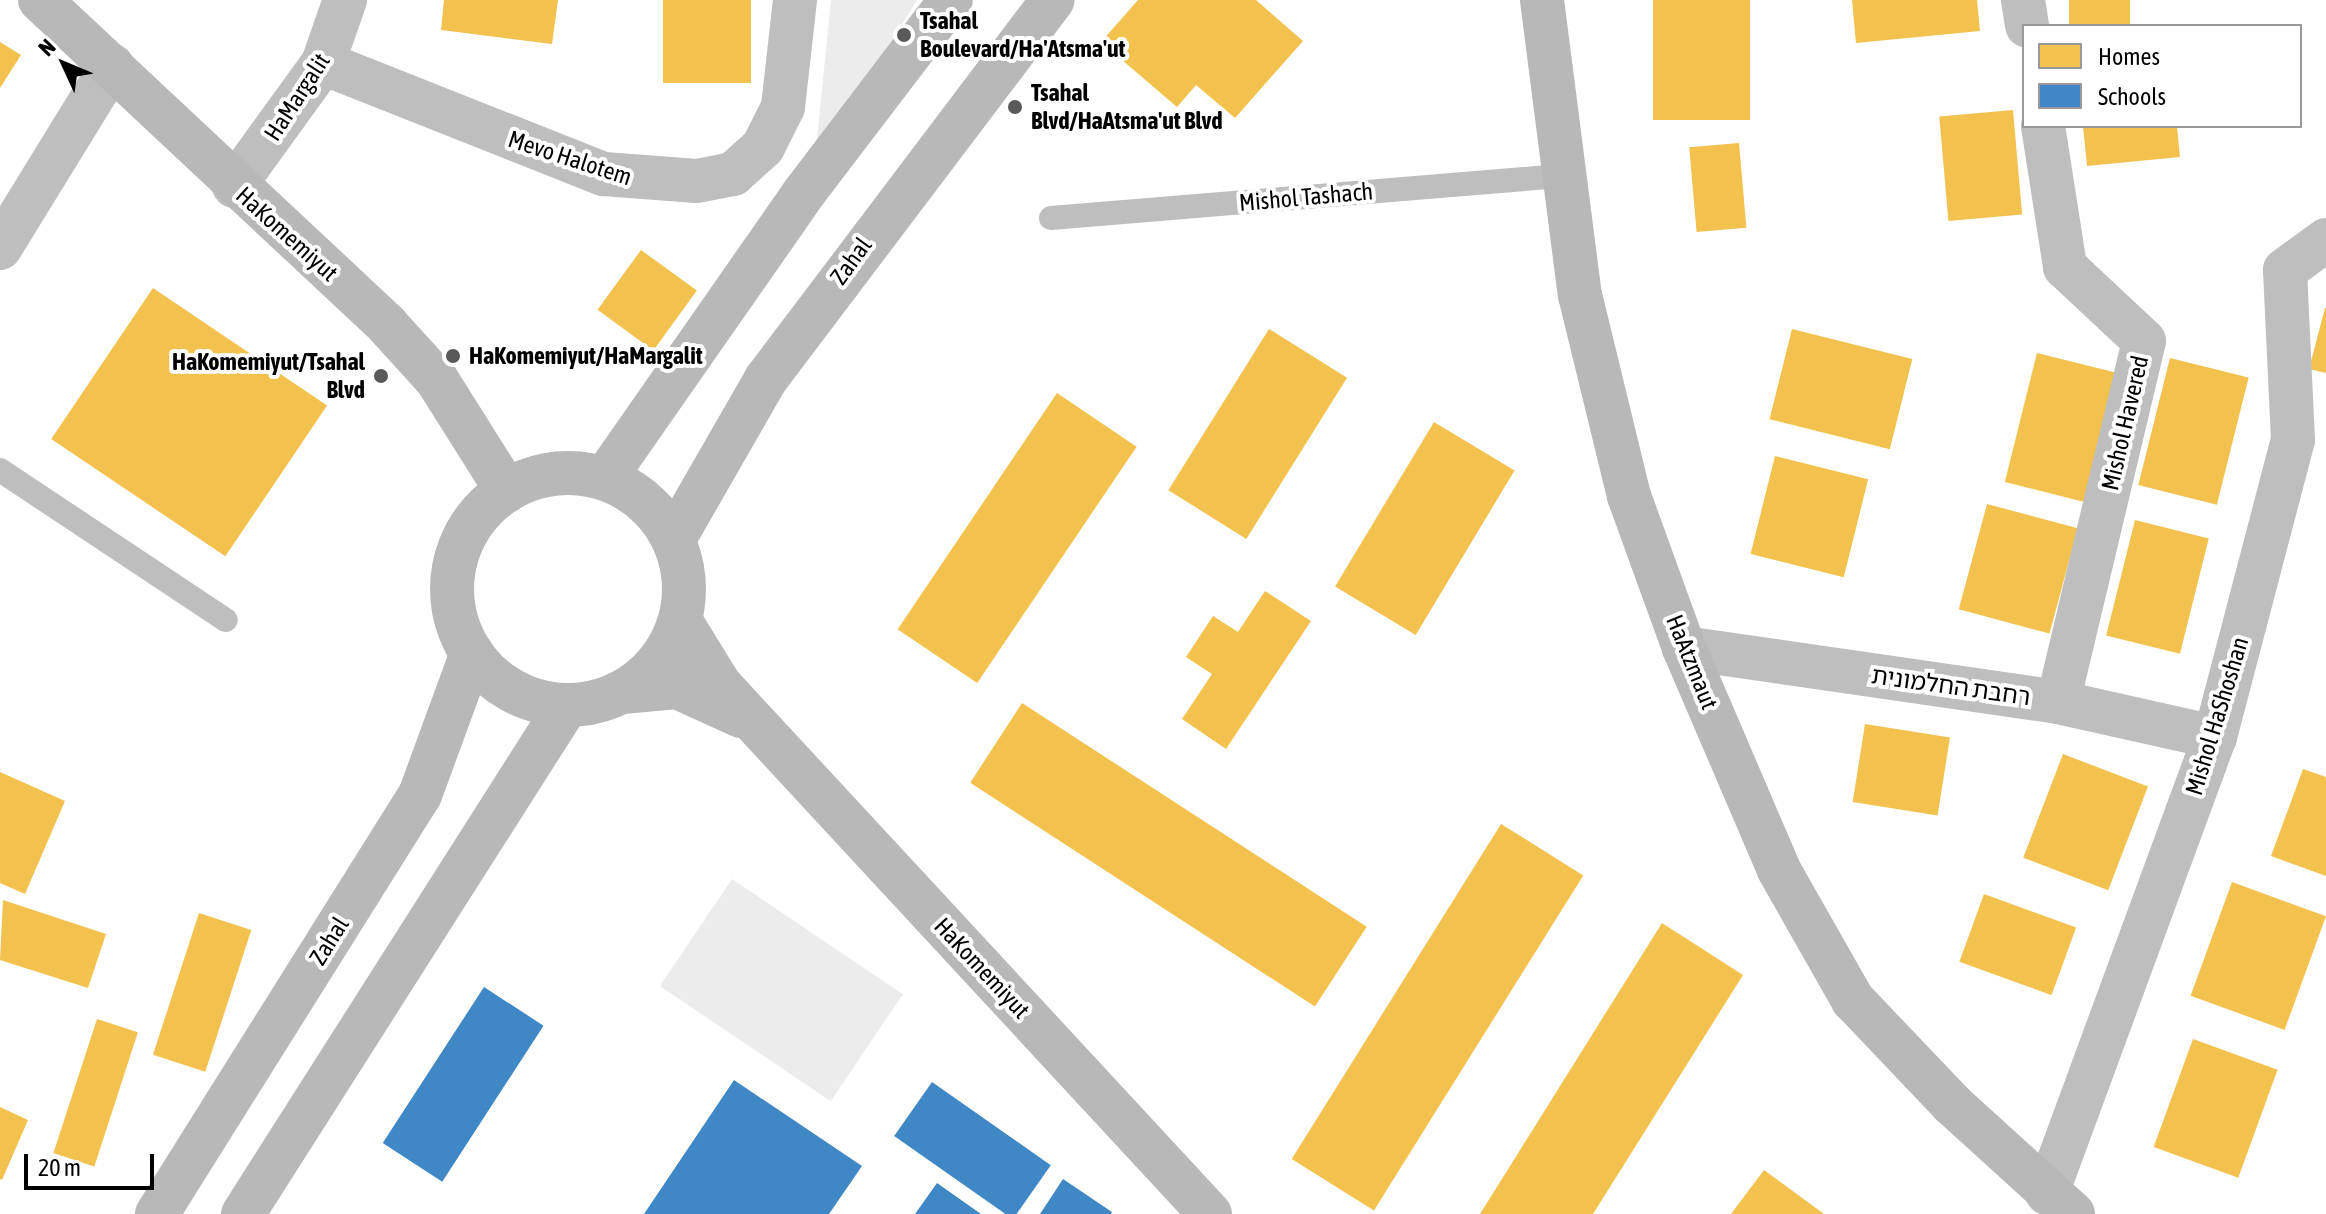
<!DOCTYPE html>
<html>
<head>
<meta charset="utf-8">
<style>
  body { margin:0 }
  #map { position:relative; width:2326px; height:1214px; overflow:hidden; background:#fff; font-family:"Asap Condensed","Noto Sans Hebrew",sans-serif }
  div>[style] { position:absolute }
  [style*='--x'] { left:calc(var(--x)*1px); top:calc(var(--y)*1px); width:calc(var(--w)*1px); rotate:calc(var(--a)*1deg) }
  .green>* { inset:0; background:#ececec; transform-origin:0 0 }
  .homes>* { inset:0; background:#f2c14e; transform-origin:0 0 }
  .schools>* { inset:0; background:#3f88c5; transform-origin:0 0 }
  .lane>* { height:24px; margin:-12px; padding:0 12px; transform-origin:12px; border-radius:12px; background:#bebebe }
  .street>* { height:44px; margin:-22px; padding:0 22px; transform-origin:22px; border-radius:22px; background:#bebebe }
  .secondary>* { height:44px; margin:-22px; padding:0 22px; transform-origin:22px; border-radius:22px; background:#b8b8b8 }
  .secondary>.ring { margin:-22px; padding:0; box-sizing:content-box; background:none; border:44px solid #b8b8b8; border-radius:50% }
  .dots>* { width:22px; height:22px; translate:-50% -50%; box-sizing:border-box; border:4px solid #fff; border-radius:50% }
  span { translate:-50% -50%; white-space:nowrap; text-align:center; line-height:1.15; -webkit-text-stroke:8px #fff; paint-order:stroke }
  .poi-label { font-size:24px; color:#000; font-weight:700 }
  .left { translate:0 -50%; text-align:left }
  .right { translate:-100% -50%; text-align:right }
  .street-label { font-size:24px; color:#000 }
  .legend { position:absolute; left:2022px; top:24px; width:280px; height:104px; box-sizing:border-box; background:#fff; border:2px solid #999; margin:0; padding:10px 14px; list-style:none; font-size:24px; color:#000 }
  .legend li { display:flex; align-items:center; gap:16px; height:40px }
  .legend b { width:40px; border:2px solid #999 }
  .north { position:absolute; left:24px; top:24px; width:80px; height:80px; -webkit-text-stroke:6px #fff; paint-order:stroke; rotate:314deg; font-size:22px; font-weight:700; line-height:32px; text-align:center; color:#000 }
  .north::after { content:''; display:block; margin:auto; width:28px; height:36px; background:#000; clip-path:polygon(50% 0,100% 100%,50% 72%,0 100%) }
  .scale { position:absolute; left:24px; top:1154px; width:130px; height:36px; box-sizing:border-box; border:4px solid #000; border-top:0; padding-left:10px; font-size:24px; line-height:28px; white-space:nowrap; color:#000; -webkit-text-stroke:6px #fff; paint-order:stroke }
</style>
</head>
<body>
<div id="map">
  <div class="green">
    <i style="clip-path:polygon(831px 0,917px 0,814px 168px)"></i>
    <i style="left:732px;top:879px;width:206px;height:129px;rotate:34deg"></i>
  </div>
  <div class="homes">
    <i style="clip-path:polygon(444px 0,558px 0,552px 44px,441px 30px)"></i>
    <i style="left:663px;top:0;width:88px;height:83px"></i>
    <i style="clip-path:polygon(1138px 0,1256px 0,1303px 41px,1235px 118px,1196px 85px,1177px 107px,1101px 42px)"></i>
    <i style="left:1653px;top:0;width:97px;height:120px"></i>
    <i style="clip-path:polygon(1852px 0,1977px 0,1980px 31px,1856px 43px)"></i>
    <i style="left:2069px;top:0;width:61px;height:26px"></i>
    <i style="clip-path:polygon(0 42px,21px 55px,0 88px)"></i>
    <i style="left:2013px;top:110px;width:105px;height:74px;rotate:85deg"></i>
    <i style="clip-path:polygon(2083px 126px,2177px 126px,2180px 157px,2087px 166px)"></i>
    <i style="left:1739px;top:143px;width:85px;height:50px;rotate:85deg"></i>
    <i style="left:641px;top:250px;width:69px;height:74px;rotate:36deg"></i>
    <i style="left:153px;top:288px;width:210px;height:182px;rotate:34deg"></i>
    <i style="clip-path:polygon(2325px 308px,2326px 308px,2326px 373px,2309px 369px)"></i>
    <i style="left:1269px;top:329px;width:92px;height:190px;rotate:32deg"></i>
    <i style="left:1792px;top:329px;width:124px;height:93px;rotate:14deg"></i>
    <i style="left:2037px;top:353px;width:81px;height:133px;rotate:14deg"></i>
    <i style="left:2170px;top:358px;width:81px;height:131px;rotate:14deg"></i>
    <i style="left:1057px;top:393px;width:96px;height:285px;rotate:34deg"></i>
    <i style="left:1434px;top:422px;width:94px;height:192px;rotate:31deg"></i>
    <i style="left:1775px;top:456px;width:96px;height:101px;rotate:14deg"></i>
    <i style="left:1987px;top:504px;width:94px;height:109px;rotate:15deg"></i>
    <i style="left:2135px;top:520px;width:76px;height:119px;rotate:14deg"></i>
    <i style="clip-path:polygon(1265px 591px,1311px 621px,1226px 749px,1182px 719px,1212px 674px,1186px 657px,1213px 616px,1238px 632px)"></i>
    <i style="left:1022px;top:703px;width:411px;height:95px;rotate:33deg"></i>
    <i style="left:1865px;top:724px;width:86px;height:79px;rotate:9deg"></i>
    <i style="left:2063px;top:754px;width:91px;height:111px;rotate:21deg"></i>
    <i style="clip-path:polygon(2303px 769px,2326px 777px,2326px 876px,2271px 856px)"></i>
    <i style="clip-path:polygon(0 772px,65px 801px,25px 894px,0 883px)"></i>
    <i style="left:1501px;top:824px;width:97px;height:395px;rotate:32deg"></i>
    <i style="left:2232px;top:882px;width:100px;height:121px;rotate:20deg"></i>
    <i style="left:1984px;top:894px;width:98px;height:72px;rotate:20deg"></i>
    <i style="clip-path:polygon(3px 900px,106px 934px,88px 988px,0 960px)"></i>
    <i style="left:199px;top:913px;width:55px;height:149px;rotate:18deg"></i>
    <i style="clip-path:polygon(1662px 923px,1743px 975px,1593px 1214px,1480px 1214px)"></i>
    <i style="left:97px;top:1019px;width:43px;height:141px;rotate:18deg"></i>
    <i style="left:2193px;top:1039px;width:90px;height:115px;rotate:20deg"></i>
    <i style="clip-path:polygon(0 1107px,28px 1120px,2px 1180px,0 1179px)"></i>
    <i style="clip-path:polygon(1764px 1170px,1824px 1214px,1731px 1214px)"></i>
  </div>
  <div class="schools">
    <i style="left:484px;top:987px;width:71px;height:186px;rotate:33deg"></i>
    <i style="clip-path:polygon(734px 1080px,862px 1166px,829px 1214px,644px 1214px)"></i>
    <i style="left:932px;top:1082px;width:145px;height:66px;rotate:35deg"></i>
    <i style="clip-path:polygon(1063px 1179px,1112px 1212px,1111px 1214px,1040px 1214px)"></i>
    <i style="clip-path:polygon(937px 1183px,981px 1214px,915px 1214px)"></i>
  </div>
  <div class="lane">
    <i style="--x:1051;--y:218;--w:512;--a:-4.71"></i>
    <i style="--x:0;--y:470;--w:271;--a:33.6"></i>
  </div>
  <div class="street">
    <i style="--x:2023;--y:0;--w:26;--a:81"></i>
    <i style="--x:323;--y:63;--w:302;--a:21.6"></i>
    <i style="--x:604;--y:174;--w:93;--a:4.3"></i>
    <i style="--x:697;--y:181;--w:37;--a:-11"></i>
    <i style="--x:733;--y:174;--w:40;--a:-42"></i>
    <i style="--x:763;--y:147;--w:45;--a:-63.4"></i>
    <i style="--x:783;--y:107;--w:108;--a:-83.6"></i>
    <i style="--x:2043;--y:126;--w:143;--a:81.1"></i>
    <i style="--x:2065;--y:267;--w:108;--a:43.1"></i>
    <i style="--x:2144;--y:341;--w:371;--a:103.4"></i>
    <i style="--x:234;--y:186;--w:152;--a:-54.1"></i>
    <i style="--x:323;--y:63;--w:67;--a:-70.8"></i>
    <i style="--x:0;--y:248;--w:214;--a:-58.4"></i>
    <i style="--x:1684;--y:648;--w:378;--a:8.2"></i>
    <i style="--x:2058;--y:702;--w:161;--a:12.6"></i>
    <i style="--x:2047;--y:1193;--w:486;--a:-69.8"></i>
    <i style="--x:2215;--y:737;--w:307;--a:-75.3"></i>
    <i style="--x:2293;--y:440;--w:170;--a:-92.7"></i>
    <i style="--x:2285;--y:270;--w:51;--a:-36.2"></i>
  </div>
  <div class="secondary">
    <i style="--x:40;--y:0;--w:475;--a:43.1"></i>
    <i style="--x:387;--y:325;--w:74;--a:47.7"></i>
    <i style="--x:437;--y:380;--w:131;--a:57.8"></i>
    <i style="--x:1542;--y:0;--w:297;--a:82.7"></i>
    <i style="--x:1580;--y:295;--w:207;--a:76.3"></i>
    <i style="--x:1629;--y:496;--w:162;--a:70.1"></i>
    <i style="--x:1684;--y:648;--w:241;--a:66.8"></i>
    <i style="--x:1779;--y:870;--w:150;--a:60.4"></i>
    <i style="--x:1853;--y:1000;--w:145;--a:46.4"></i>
    <i style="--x:1953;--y:1105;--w:162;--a:42.2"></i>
    <i class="ring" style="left:452px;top:473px;width:188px;height:188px"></i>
    <i style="--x:605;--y:478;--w:346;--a:-55.1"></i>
    <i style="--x:803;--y:194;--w:244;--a:-52.7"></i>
    <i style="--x:674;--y:539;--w:185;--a:-60.1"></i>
    <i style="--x:766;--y:379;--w:475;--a:-52.9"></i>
    <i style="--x:680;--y:620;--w:76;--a:58.4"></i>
    <i style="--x:720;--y:685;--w:721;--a:47.19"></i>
    <i style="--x:622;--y:692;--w:55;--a:-5.2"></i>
    <i style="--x:677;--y:687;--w:70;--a:24.4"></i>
    <i style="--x:157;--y:1214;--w:495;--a:-57.9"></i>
    <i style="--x:420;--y:795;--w:151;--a:-69.9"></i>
    <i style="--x:243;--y:1214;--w:603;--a:-57.52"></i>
  </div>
  <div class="dots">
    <i style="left:904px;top:35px;background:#595959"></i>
    <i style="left:1015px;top:107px;background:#595959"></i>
    <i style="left:453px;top:356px;background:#595959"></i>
    <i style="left:381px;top:376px;background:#595959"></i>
  </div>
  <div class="poi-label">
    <span class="left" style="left:920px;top:35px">Tsahal<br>Boulevard/Ha'Atsma'ut</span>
    <span class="left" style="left:1031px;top:107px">Tsahal<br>Blvd/HaAtsma'ut Blvd</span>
    <span class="left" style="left:469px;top:356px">HaKomemiyut/HaMargalit</span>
    <span class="right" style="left:365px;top:376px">HaKomemiyut/Tsahal<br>Blvd</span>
  </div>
  <div class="street-label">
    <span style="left:297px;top:97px;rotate:-57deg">HaMargalit</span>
    <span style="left:570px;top:158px;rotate:18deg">Mevo Halotem</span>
    <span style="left:1306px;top:197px;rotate:-5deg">Mishol Tashach</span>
    <span style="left:287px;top:234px;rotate:42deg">HaKomemiyut</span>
    <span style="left:851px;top:261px;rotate:-54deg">Zahal</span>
    <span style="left:2125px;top:423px;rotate:-77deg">Mishol Havered</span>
    <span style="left:1692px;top:662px;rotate:68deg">HaAtzmaut</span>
    <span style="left:1951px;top:686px;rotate:8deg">רחבת החלמונית</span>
    <span style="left:2217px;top:716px;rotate:-73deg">Mishol HaShoshan</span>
    <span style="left:329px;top:941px;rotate:-58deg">Zahal</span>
    <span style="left:982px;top:968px;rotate:47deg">HaKomemiyut</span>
  </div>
  <ul class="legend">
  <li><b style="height:22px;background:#f2c14e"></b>Homes</li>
  <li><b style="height:22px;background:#3f88c5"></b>Schools</li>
  </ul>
  <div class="north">N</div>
  <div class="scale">20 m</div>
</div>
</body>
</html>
